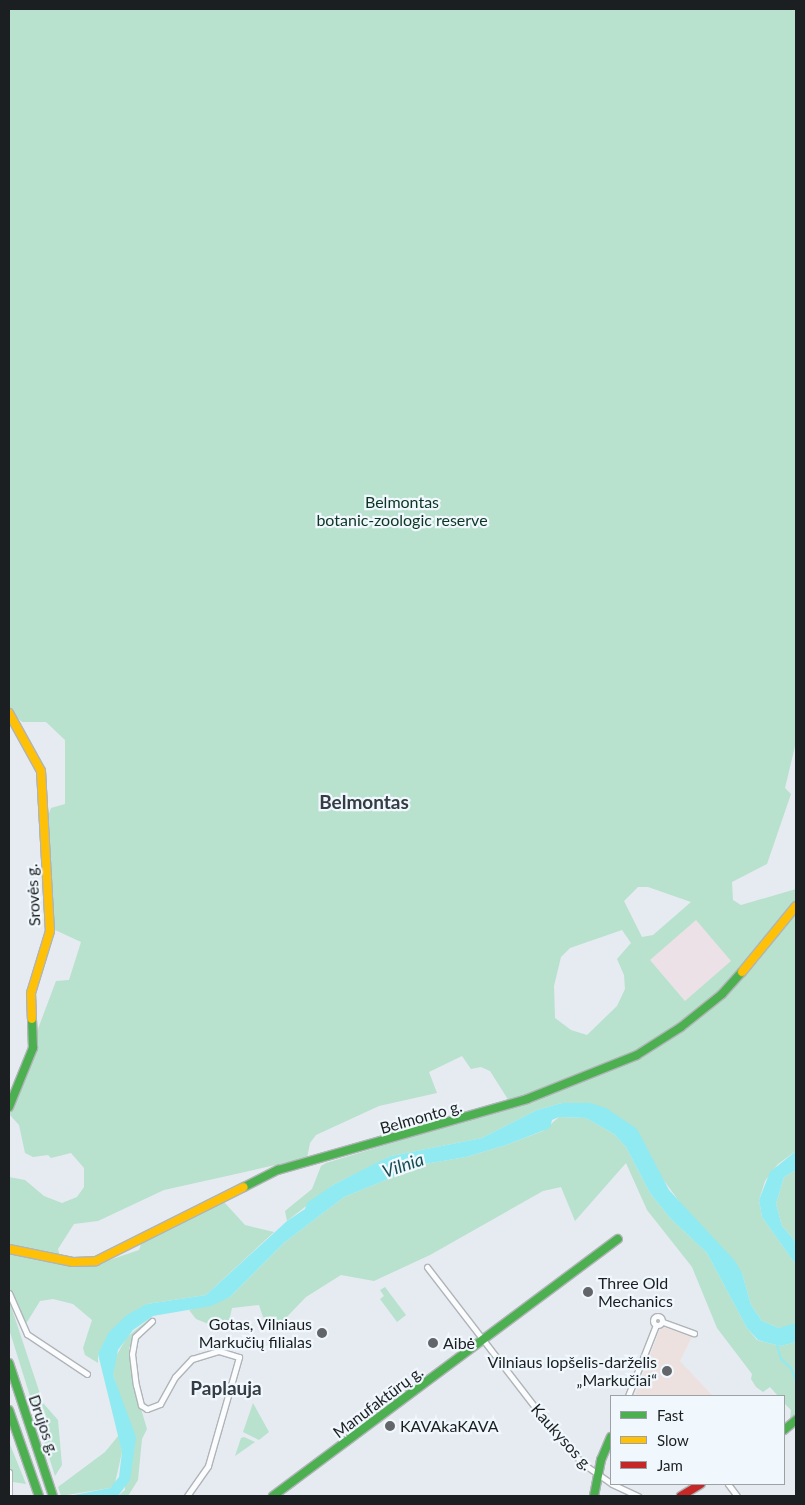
<!DOCTYPE html>
<html>
<head>
<meta charset="utf-8">
<style>
  body { margin:0 }
  #map { position:relative; width:805px; height:1505px; overflow:hidden; background:#e5ebf0; font-family:Lato,sans-serif }
  div>[style] { position:absolute }
  [style*='--x'] { left:calc(var(--x)*1px); top:calc(var(--y)*1px); width:calc(var(--w)*1px); rotate:calc(var(--a)*1deg) }
  .industrial>* { inset:0; background:#ece1e7; transform-origin:0 0 }
  .education>* { inset:0; background:#ede1e0 }
  .green>* { inset:0; background:#b8e1ce }
  .water>* { inset:0; background:#90eaf1 }
  .stream>* { height:2px; margin:-1px; padding:0 1px; transform-origin:1px; border-radius:1px; background:#90eaf1 }
  .roads { filter:drop-shadow(1px 0 #b0b4b8) drop-shadow(-1px 0 #b0b4b8) drop-shadow(0 1px #b0b4b8) drop-shadow(0 -1px #b0b4b8) }
  .street>* { height:5px; margin:-2.5px; padding:0 2.5px; transform-origin:2.5px; border-radius:2.5px; background:#fbfcfd }
  .street>.ring { margin:-2.5px; padding:0; box-sizing:content-box; background:none; border:5px solid #fbfcfd; border-radius:50% }
  .fast>* { height:8px; margin:-4px; padding:0 4px; transform-origin:4px; border-radius:4px; background:#4caf50 }
  .slow>* { height:8px; margin:-4px; padding:0 4px; transform-origin:4px; border-radius:4px; background:#ffc107 }
  .jam>* { height:8px; margin:-4px; padding:0 4px; transform-origin:4px; border-radius:4px; background:#c62828 }
  .dots>* { width:14px; height:14px; translate:-50% -50%; box-sizing:border-box; border:2px solid #f1f8fd; border-radius:50% }
  span { translate:-50% -50%; white-space:nowrap; text-align:center; line-height:1.15; -webkit-text-stroke:4.5px #f1f8fd; paint-order:stroke }
  .park-label { font-size:16px; color:#0c3623 }
  .street-label { font-size:16px; color:#1b1f22 }
  .poi-label { font-size:16px; color:#1b1f22 }
  .left { translate:0 -50%; text-align:left }
  .right { translate:-100% -50%; text-align:right }
  .water-label { font-size:18px; color:#154d51; font-style:italic }
  .quarter-label { font-size:19px; color:#353d44; font-weight:700 }
  .frame { position:absolute; inset:0; border:10px solid #1b1f22; pointer-events:none }
  .legend { position:absolute; left:610px; top:1395px; width:175px; height:90px; box-sizing:border-box; background:#f1f8fd; border:1px solid #9ba1a5; margin:0; padding:6px 9px; list-style:none; font-size:15px; color:#1b1f22 }
  .legend li { display:flex; align-items:center; gap:10px; height:25px }
  .legend b { width:25px; border:1px solid #9ba1a5 }
</style>
</head>
<body>
<div id="map">
  <div class="industrial">
    <i style="left:696px;top:920px;width:55px;height:61px;rotate:49deg"></i>
  </div>
  <div class="education">
    <i style="clip-path:polygon(661px 1326px,692px 1337px,680px 1361px,713px 1396px,635px 1396px)"></i>
  </div>
  <div class="green">
    <i style="clip-path:polygon(evenodd,9px 9px,796px 9px,796px 742px,785px 788px,791px 794px,767px 864px,732px 882px,733px 900px,741px 905px,796px 889px,796px 899px,767px 940px,722px 988px,672px 1029px,627px 1056px,509px 1101px,490px 1071px,481px 1067px,471px 1069px,462px 1056px,429px 1072px,437px 1093px,379px 1106px,316px 1135px,310px 1143px,307px 1158px,164px 1190px,98px 1221px,74px 1224px,58px 1249px,60px 1257px,9px 1247px,9px 1177px,25px 1180px,44px 1196px,62px 1203px,77px 1197px,84px 1187px,84px 1168px,71px 1153px,51px 1158px,48px 1155px,33px 1157px,25px 1153px,19px 1125px,9px 1114px,9px 1106px,56px 981px,69px 980px,81px 942px,53px 929px,48px 816px,51px 808px,65px 804px,65px 740px,46px 722px,22px 722px,9px 710px,9px 9px,638px 887px,648px 887px,691px 902px,653px 935px,642px 937px,624px 901px,638px 887px,9px 9px,696px 920px,731px 961px,685px 1001px,650px 960px,696px 920px,9px 9px,622px 930px,631px 943px,617px 959px,624px 975px,625px 989px,617px 1006px,587px 1035px,571px 1030px,555px 1018px,554px 986px,561px 957px,570px 948px,622px 930px)"></i>
    <i style="clip-path:polygon(796px 911px,796px 1151px,778px 1164px,765px 1181px,759px 1200px,762px 1217px,796px 1265px,796px 1323px,791px 1327px,779px 1328px,762px 1321px,751px 1305px,742px 1273px,684px 1208px,657px 1171px,590px 1103px,562px 1103px,537px 1110px,482px 1138px,391px 1156px,333px 1185px,287px 1221px,285px 1211px,312px 1189px,321px 1166px,326px 1163px,526px 1102px,651px 1051px,732px 989px,758px 961px)"></i>
    <i style="clip-path:polygon(559px 1117px,586px 1118px,614px 1134px,626px 1147px,650px 1193px,670px 1218px,707px 1253px,747px 1328px,757px 1340px,768px 1343px,781px 1346px,796px 1342px,796px 1414px,790px 1419px,791px 1410px,784px 1403px,784px 1396px,778px 1396px,770px 1387px,763px 1392px,756px 1387px,751px 1379px,752px 1374px,717px 1328px,692px 1267px,647px 1210px,626px 1163px,575px 1221px,561px 1187px,543px 1191px,430px 1255px,374px 1281px,341px 1275px,306px 1297px,277px 1327px,263px 1317px,259px 1305px,232px 1308px,229px 1321px,211px 1325px,196px 1319px,189px 1310px,230px 1297px,285px 1242px,344px 1197px,425px 1164px,466px 1157px,506px 1145px,543px 1131px)"></i>
    <i style="clip-path:polygon(796px 1170px,796px 1242px,782px 1226px,776px 1204px,784px 1177px)"></i>
    <i style="clip-path:polygon(224px 1202px,245px 1225px,274px 1232px,206px 1295px,147px 1304px,98px 1354px,98px 1363px,85px 1355px,83px 1348px,92px 1320px,73px 1304px,53px 1299px,40px 1301px,24px 1327px,9px 1287px,9px 1252px,78px 1267px,98px 1264px,139px 1250px,142px 1241px)"></i>
    <i style="clip-path:polygon(385px 1287px,406px 1315px,397px 1322px,380px 1299px,384px 1296px,380px 1290px)"></i>
    <i style="clip-path:polygon(9px 1300px,43px 1403px,58px 1420px,62px 1465px,55px 1476px,9px 1329px)"></i>
    <i style="clip-path:polygon(153px 1316px,133px 1338px,129px 1349px,133px 1382px,147px 1429px,142px 1439px,138px 1480px,128px 1496px,118px 1496px,125px 1490px,120px 1396px,113px 1375px,115px 1358px,127px 1337px)"></i>
    <i style="clip-path:polygon(253px 1403px,269px 1432px,259px 1440px,243px 1432px)"></i>
    <i style="clip-path:polygon(119px 1435px,122px 1452px,115px 1483px,110px 1488px,61px 1496px,58px 1487px,105px 1452px)"></i>
    <i style="clip-path:polygon(244px 1437px,255px 1442px,235px 1456px,241px 1438px)"></i>
    <i style="clip-path:polygon(9px 1442px,24px 1479px,26px 1484px,13px 1482px,9px 1465px)"></i>
  </div>
  <div class="water">
    <i style="clip-path:polygon(562px 1103px,590px 1103px,606px 1108px,637px 1129px,669px 1190px,735px 1261px,742px 1273px,751px 1305px,762px 1321px,779px 1328px,796px 1323px,796px 1342px,781px 1346px,768px 1343px,758px 1340px,747px 1328px,707px 1253px,670px 1218px,650px 1193px,626px 1147px,614px 1134px,586px 1118px,559px 1117px,552px 1120px,550px 1128px,506px 1145px,466px 1157px,425px 1164px,344px 1197px,285px 1242px,230px 1297px,211px 1306px,153px 1316px,133px 1330px,118px 1350px,113px 1375px,136px 1437px,130px 1480px,118px 1496px,69px 1496px,110px 1488px,119px 1477px,122px 1452px,98px 1354px,109px 1332px,127px 1315px,147px 1304px,206px 1295px,287px 1221px,305px 1209px,307px 1203px,333px 1185px,374px 1164px,391px 1156px,482px 1138px,537px 1110px)"></i>
    <i style="clip-path:polygon(796px 1151px,796px 1170px,784px 1177px,776px 1204px,782px 1226px,796px 1242px,796px 1265px,762px 1217px,759px 1200px,770px 1172px)"></i>
  </div>
  <div class="stream">
    <i style="--x:777;--y:1345;--w:15;--a:74"></i>
    <i style="--x:781;--y:1359;--w:13;--a:42"></i>
    <i style="--x:791;--y:1368;--w:14;--a:69"></i>
    <i style="--x:796;--y:1392;--w:2;--a:90"></i>
  </div>
  <div class="roads">
    <div class="street">
      <i style="--x:427;--y:1267;--w:203;--a:52.4"></i>
      <i style="--x:551;--y:1428;--w:47;--a:48.5"></i>
      <i style="--x:582;--y:1463;--w:35;--a:35"></i>
      <i style="--x:9;--y:1293;--w:45;--a:66.3"></i>
      <i style="--x:27;--y:1334;--w:72;--a:33.7"></i>
      <i class="ring" style="left:653.5px;top:1316.5px;width:4px;height:4px"></i>
      <i style="--x:152;--y:1321;--w:23;--a:137"></i>
      <i style="--x:135;--y:1337;--w:17;--a:100"></i>
      <i style="--x:132;--y:1354;--w:31;--a:83"></i>
      <i style="--x:136;--y:1385;--w:21;--a:76"></i>
      <i style="--x:141;--y:1405;--w:7;--a:34"></i>
      <i style="--x:147;--y:1409;--w:14;--a:-21"></i>
      <i style="--x:160;--y:1404;--w:31;--a:-61"></i>
      <i style="--x:175;--y:1377;--w:25;--a:-47"></i>
      <i style="--x:192;--y:1359;--w:28;--a:-17"></i>
      <i style="--x:219;--y:1351;--w:21;--a:17"></i>
      <i style="--x:239;--y:1357;--w:113;--a:105.9"></i>
      <i style="--x:208;--y:1466;--w:37;--a:125"></i>
      <i style="--x:663;--y:1322;--w:33;--a:20"></i>
      <i style="--x:628;--y:1396;--w:76;--a:-68.5"></i>
      <i style="--x:9;--y:1472;--w:22;--a:90"></i>
      <i style="--x:612;--y:1484;--w:29;--a:25"></i>
      <i style="--x:728;--y:1484;--w:15;--a:53"></i>
    </div>
    <div class="fast">
      <i style="--x:9;--y:1107;--w:64;--a:-67.9"></i>
      <i style="--x:33;--y:1048;--w:29;--a:-92"></i>
      <i style="--x:244;--y:1187;--w:38;--a:-27"></i>
      <i style="--x:278;--y:1170;--w:259;--a:-15.9"></i>
      <i style="--x:527;--y:1099;--w:118;--a:-21.8"></i>
      <i style="--x:637;--y:1055;--w:52;--a:-32.5"></i>
      <i style="--x:681;--y:1027;--w:53;--a:-38.8"></i>
      <i style="--x:722;--y:994;--w:30;--a:-48"></i>
      <i style="--x:9;--y:1363;--w:140;--a:71.7"></i>
      <i style="--x:9;--y:1410;--w:91;--a:70.8"></i>
      <i style="--x:784;--y:1430;--w:16;--a:-40"></i>
      <i style="--x:273;--y:1496;--w:430;--a:-36.7"></i>
      <i style="--x:594;--y:1496;--w:37;--a:-79"></i>
      <i style="--x:601;--y:1460;--w:25;--a:-67"></i>
    </div>
    <div class="slow">
      <i style="--x:9;--y:713;--w:66;--a:61.1"></i>
      <i style="--x:41;--y:771;--w:160;--a:86.8"></i>
      <i style="--x:50;--y:931;--w:65;--a:107"></i>
      <i style="--x:31;--y:993;--w:26;--a:88"></i>
      <i style="--x:742;--y:972;--w:85;--a:-50.7"></i>
      <i style="--x:9;--y:1249;--w:65;--a:11.5"></i>
      <i style="--x:73;--y:1262;--w:23;--a:-2"></i>
      <i style="--x:96;--y:1261;--w:165;--a:-26.6"></i>
    </div>
    <div class="jam">
      <i style="--x:681;--y:1496;--w:23;--a:-31"></i>
    </div>
  </div>
  <div class="dots">
    <i style="left:588px;top:1292px;background:#62666a"></i>
    <i style="left:322px;top:1333px;background:#62666a"></i>
    <i style="left:433px;top:1343px;background:#62666a"></i>
    <i style="left:667px;top:1371px;background:#62666a"></i>
    <i style="left:390px;top:1426px;background:#62666a"></i>
  </div>
  <div class="park-label">
    <span style="left:402px;top:511px">Belmontas<br>botanic-zoologic reserve</span>
  </div>
  <div class="street-label">
    <span style="left:33px;top:895px;rotate:-93deg">Srovės g.</span>
    <span style="left:421px;top:1117px;rotate:-16deg">Belmonto g.</span>
    <span style="left:378px;top:1402px;rotate:-37deg">Manufaktūrų g.</span>
    <span style="left:44px;top:1425px;rotate:71deg">Drujos g.</span>
    <span style="left:562px;top:1437px;rotate:48deg">Kaukysos g.</span>
  </div>
  <div class="poi-label">
    <span class="left" style="left:598px;top:1292px">Three Old<br>Mechanics</span>
    <span class="right" style="left:312px;top:1333px">Gotas, Vilniaus<br>Markučių filialas</span>
    <span class="left" style="left:443px;top:1343px">Aibė</span>
    <span class="right" style="left:657px;top:1371px">Vilniaus lopšelis-darželis<br>„Markučiai“</span>
    <span class="left" style="left:400px;top:1426px">KAVAkaKAVA</span>
  </div>
  <div class="water-label">
    <span style="left:403px;top:1165px;rotate:-19deg">Vilnia</span>
  </div>
  <div class="quarter-label">
    <span style="left:364px;top:802px">Belmontas</span>
    <span style="left:226px;top:1388px">Paplauja</span>
  </div>
  <div class="frame"></div>
  <ul class="legend">
  <li><b style="height:6px;background:#4caf50"></b>Fast</li>
  <li><b style="height:6px;background:#ffc107"></b>Slow</li>
  <li><b style="height:6px;background:#c62828"></b>Jam</li>
  </ul>
</div>
</body>
</html>
